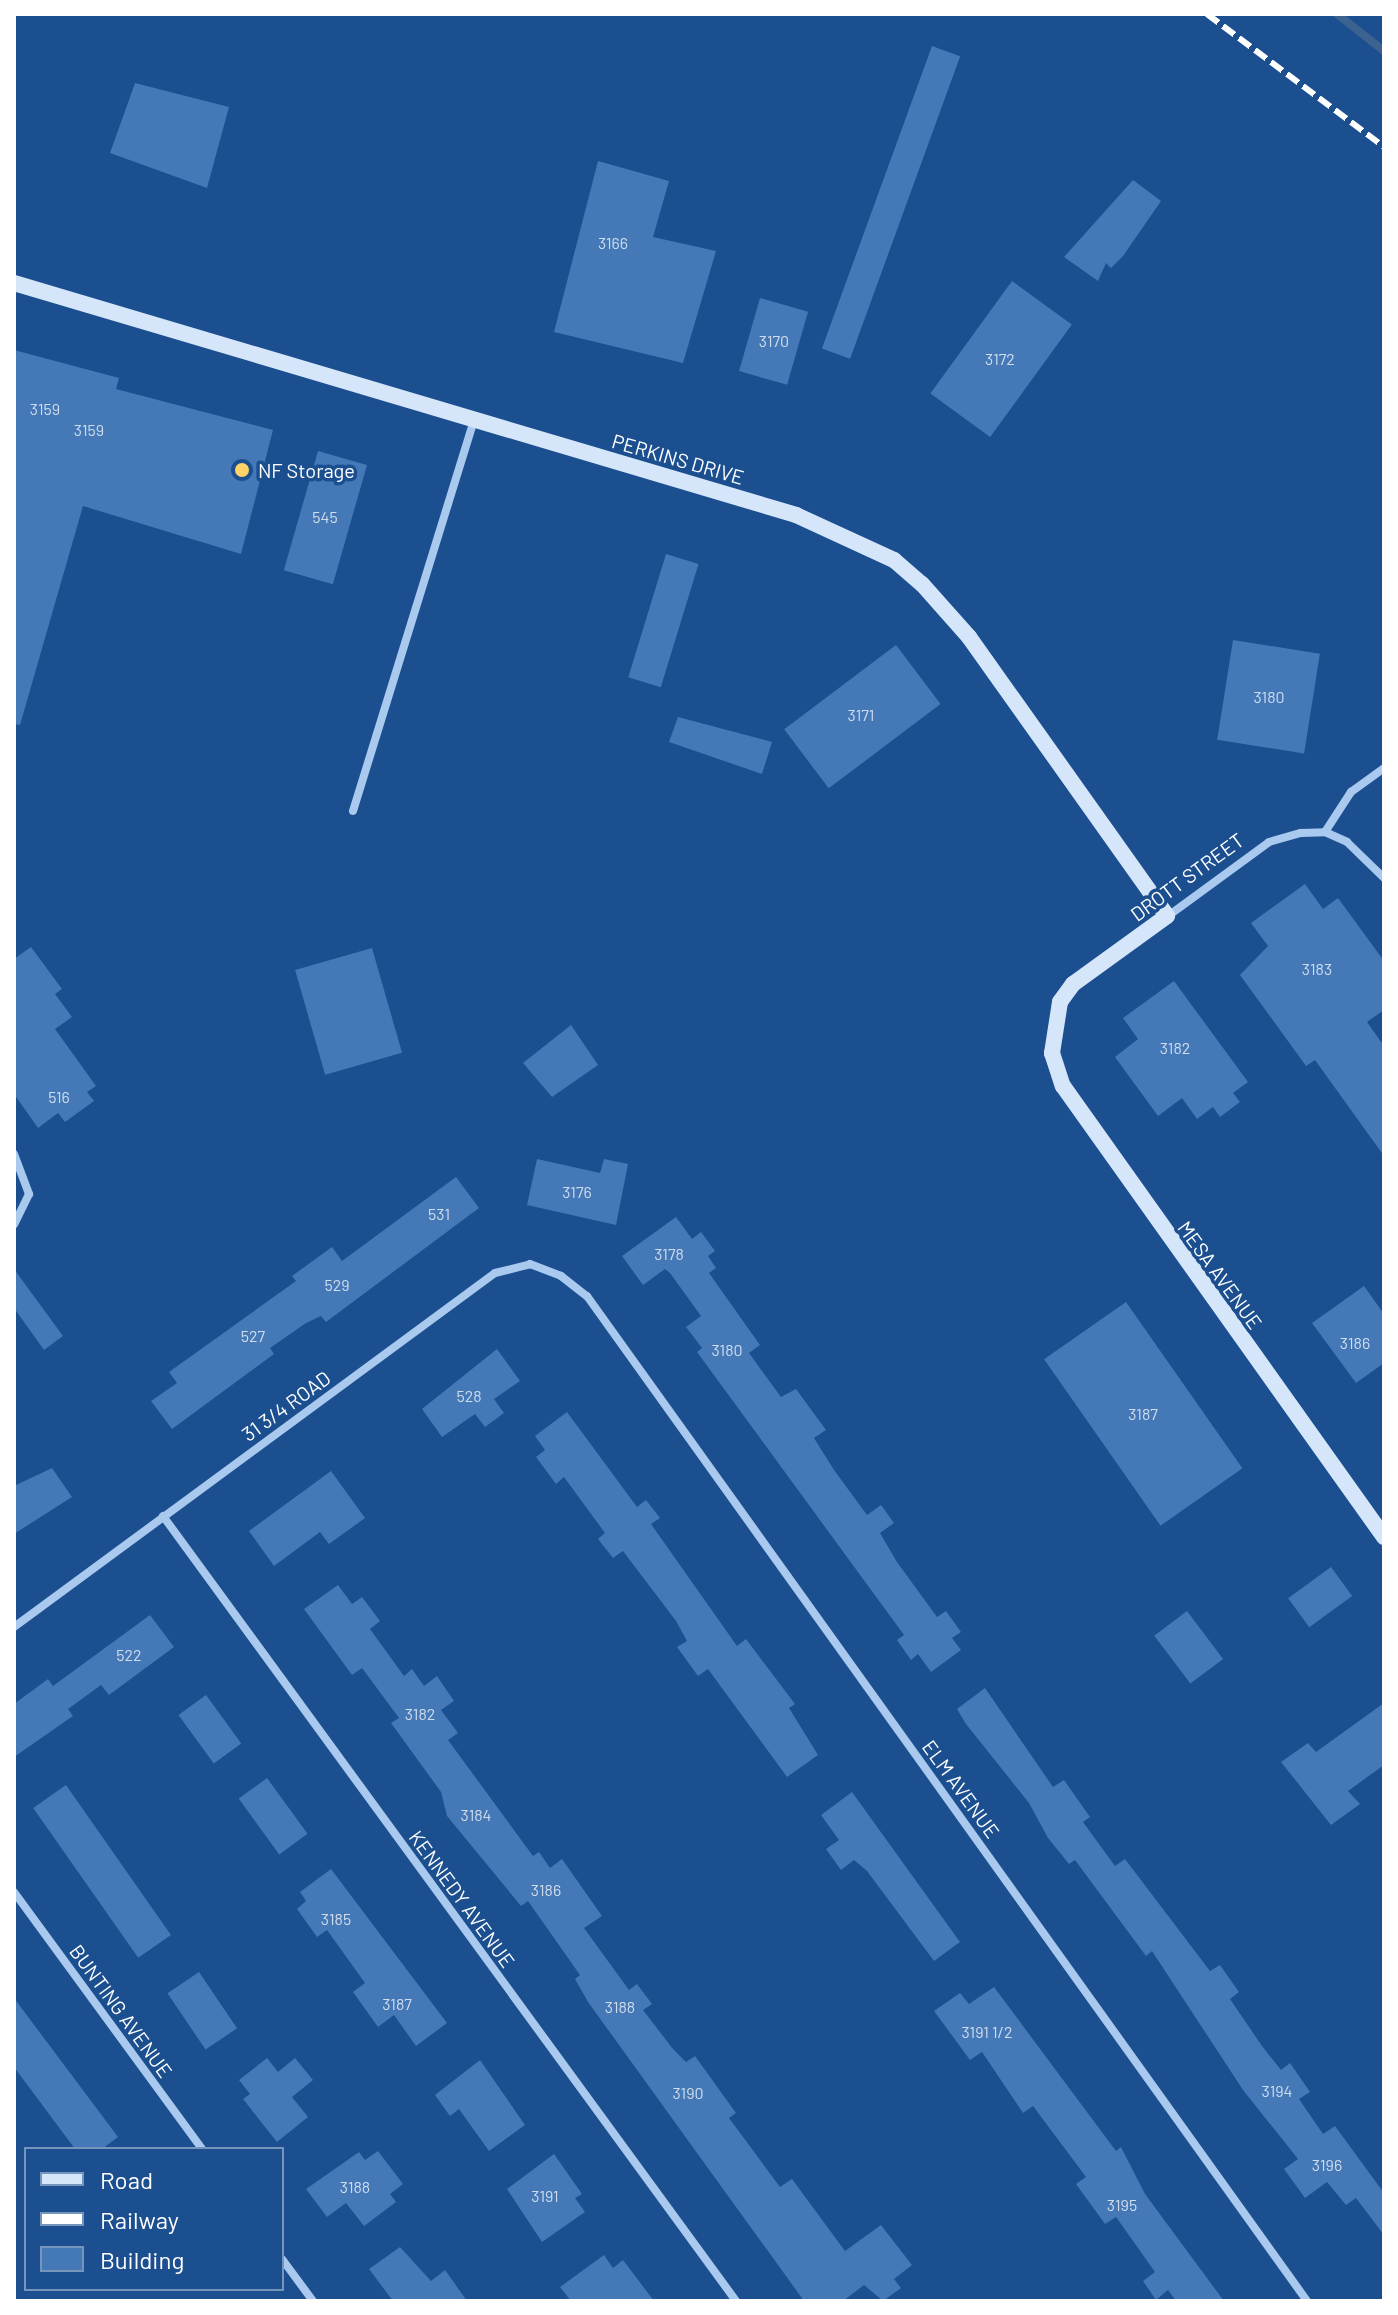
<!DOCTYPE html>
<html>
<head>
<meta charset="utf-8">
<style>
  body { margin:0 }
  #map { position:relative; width:1398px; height:2315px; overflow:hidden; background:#1b4f8f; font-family:Barlow,sans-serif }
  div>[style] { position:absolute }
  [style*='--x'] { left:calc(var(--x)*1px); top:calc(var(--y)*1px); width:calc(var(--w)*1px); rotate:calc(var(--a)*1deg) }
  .stream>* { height:8px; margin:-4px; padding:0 4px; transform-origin:4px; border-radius:4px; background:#3c6290 }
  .building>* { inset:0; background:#4478b7; transform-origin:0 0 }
  .street>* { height:8px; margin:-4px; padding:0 4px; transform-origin:4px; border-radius:4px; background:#a9c9ee }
  .secondary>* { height:16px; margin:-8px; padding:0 8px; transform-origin:8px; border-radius:8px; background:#d6e6fa }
  .rail>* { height:6px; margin-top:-3px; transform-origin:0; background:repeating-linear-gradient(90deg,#fff 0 14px,transparent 0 20px) }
  .dots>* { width:22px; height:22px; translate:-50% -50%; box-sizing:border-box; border:4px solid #1b4f8f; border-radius:50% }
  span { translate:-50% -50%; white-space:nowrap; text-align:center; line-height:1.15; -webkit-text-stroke:7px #1b4f8f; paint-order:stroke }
  .number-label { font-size:16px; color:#d0dded }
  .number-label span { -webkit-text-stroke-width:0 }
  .street-label { font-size:20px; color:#fff }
  .poi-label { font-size:20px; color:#fff }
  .left { translate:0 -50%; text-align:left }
  .frame { position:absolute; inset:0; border:16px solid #fff; pointer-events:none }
  .legend { position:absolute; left:24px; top:2147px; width:260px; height:144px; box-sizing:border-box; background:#1b4f8f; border:2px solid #7695bc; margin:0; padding:10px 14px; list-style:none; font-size:24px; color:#fff }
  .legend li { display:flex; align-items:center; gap:16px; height:40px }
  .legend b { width:40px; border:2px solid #7695bc }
</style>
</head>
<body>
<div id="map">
  <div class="stream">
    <i style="--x:1337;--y:14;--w:60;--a:38.2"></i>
  </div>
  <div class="building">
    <i style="left:932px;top:46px;width:30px;height:322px;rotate:20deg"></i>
    <i style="clip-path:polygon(135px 83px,229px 107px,207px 188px,110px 153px)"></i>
    <i style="clip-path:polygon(598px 161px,669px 181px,653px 237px,716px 251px,683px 363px,554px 332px)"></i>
    <i style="clip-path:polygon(1133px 180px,1161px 201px,1123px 256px,1111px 268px,1106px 263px,1098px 281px,1064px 257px)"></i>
    <i style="left:1012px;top:281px;width:74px;height:139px;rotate:36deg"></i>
    <i style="left:760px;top:298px;width:50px;height:76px;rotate:16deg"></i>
    <i style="clip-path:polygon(14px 350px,119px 378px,116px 389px,273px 430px,241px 554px,83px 506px,20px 725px,14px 724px)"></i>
    <i style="left:318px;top:451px;width:51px;height:124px;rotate:16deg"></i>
    <i style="left:666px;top:554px;width:34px;height:129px;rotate:17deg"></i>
    <i style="left:1233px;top:640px;width:88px;height:101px;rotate:9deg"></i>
    <i style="left:896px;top:645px;width:74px;height:140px;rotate:53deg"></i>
    <i style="clip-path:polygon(678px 717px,772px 742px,762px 774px,669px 742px)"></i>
    <i style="clip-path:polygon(1305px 884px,1323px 909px,1338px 898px,1384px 961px,1384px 1010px,1367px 1022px,1384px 1046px,1384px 1156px,1315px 1060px,1306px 1066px,1240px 975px,1268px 946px,1251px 923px)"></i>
    <i style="clip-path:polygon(31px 947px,62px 989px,55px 994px,72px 1017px,55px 1029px,96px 1086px,87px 1092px,94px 1101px,65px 1122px,58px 1113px,38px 1128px,14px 1094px,14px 959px)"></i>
    <i style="left:372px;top:948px;width:109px;height:80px;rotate:74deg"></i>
    <i style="clip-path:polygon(1174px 981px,1248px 1082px,1233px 1093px,1240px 1102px,1220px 1117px,1213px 1107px,1197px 1119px,1182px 1098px,1158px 1116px,1115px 1057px,1138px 1039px,1123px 1018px)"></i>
    <i style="clip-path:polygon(571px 1025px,598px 1065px,552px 1097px,523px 1063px)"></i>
    <i style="clip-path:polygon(537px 1159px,600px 1173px,604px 1159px,628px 1164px,616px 1225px,527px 1205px)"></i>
    <i style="clip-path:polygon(456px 1177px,479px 1208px,326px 1322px,321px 1316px,306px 1323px,270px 1348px,274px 1354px,172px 1429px,151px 1401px,177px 1383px,169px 1372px,296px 1281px,292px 1276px,332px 1247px,342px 1261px)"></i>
    <i style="clip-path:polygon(676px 1217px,692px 1239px,701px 1232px,715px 1251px,708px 1256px,716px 1268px,709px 1273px,760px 1345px,749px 1353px,781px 1397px,796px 1389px,826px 1430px,814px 1438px,834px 1470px,867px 1515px,881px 1505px,894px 1523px,880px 1533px,897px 1562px,937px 1617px,946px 1611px,961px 1632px,952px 1638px,961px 1650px,931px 1672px,918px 1654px,911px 1660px,897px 1640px,904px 1635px,697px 1352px,702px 1348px,686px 1327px,701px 1316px,670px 1273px,665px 1269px,643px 1285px,622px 1256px)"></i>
    <i style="clip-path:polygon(14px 1269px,63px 1336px,44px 1350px,14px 1308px)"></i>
    <i style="clip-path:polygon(1364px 1286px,1384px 1314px,1384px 1363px,1356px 1383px,1312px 1323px)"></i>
    <i style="left:1126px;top:1302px;width:203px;height:100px;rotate:55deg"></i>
    <i style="clip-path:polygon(497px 1349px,520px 1381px,494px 1399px,504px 1413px,485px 1427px,475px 1414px,442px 1437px,422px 1409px)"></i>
    <i style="clip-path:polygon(567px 1412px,637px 1507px,646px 1500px,660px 1518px,651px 1524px,737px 1646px,746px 1639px,795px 1704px,789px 1708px,818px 1755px,787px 1777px,708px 1669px,698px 1676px,677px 1647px,687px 1641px,676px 1621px,623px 1551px,613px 1558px,598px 1539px,605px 1533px,564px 1477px,556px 1484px,536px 1457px,545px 1450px,535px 1436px)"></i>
    <i style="clip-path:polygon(52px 1468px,72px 1497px,14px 1534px,14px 1486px)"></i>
    <i style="clip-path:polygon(331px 1471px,365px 1518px,329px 1544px,320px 1532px,274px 1566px,249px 1531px)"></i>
    <i style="left:1331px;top:1567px;width:36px;height:53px;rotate:54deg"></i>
    <i style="clip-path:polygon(338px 1585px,352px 1604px,362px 1597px,380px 1621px,370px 1629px,404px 1676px,412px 1669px,424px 1686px,437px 1676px,454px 1701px,441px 1710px,458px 1733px,448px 1740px,533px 1856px,539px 1852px,550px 1868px,562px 1859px,602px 1916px,584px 1928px,629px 1990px,637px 1984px,652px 2004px,643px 2010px,673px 2049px,686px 2062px,695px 2056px,736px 2113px,729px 2118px,780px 2187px,792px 2179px,845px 2251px,881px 2225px,912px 2265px,894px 2279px,901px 2288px,883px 2301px,864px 2285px,843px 2301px,804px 2301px,588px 2002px,575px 1979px,580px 1975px,528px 1901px,521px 1906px,447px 1816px,441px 1792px,391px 1723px,399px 1718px,362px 1668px,352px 1675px,304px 1609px)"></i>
    <i style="left:1187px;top:1611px;width:60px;height:41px;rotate:53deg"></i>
    <i style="clip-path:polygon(150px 1615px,174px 1647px,109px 1695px,101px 1685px,68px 1709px,73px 1716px,14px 1757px,14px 1704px,48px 1679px,53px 1686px)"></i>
    <i style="clip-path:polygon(985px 1688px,1053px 1787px,1064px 1780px,1090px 1817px,1083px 1822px,1115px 1866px,1125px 1859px,1210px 1971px,1220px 1965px,1239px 1992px,1230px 1999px,1262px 2046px,1281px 2070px,1290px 2063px,1310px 2092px,1299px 2099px,1323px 2134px,1335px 2126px,1384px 2193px,1384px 2235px,1356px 2198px,1346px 2205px,1327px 2182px,1305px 2198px,1284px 2169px,1298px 2159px,1243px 2090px,1152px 1951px,1146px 1956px,1075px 1860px,1069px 1864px,1048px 1838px,1029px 1803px,966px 1724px,957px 1709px)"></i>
    <i style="left:206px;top:1695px;width:60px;height:34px;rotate:54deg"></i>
    <i style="clip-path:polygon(1384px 1703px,1384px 1765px,1348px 1791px,1360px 1804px,1331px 1825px,1281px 1762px,1308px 1743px,1316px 1752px)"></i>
    <i style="left:267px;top:1778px;width:69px;height:35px;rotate:54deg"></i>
    <i style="left:66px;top:1785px;width:183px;height:40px;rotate:55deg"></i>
    <i style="clip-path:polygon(852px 1792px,960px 1942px,934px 1961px,867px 1871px,854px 1860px,841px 1870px,826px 1849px,839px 1840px,821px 1815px)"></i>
    <i style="clip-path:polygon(331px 1869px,447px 2023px,416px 2046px,394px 2015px,378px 2027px,353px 1992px,365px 1983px,327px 1930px,317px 1937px,297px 1909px,306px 1901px,300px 1892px)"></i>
    <i style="left:199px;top:1972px;width:68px;height:38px;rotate:56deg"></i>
    <i style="clip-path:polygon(994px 1987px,1116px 2151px,1121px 2147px,1145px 2194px,1224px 2301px,1176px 2301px,1168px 2290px,1156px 2300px,1143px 2281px,1155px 2272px,1116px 2217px,1105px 2224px,1076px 2184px,1086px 2177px,1033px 2106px,1023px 2113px,982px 2052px,970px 2060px,934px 2011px,960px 1993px,969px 2004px)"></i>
    <i style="clip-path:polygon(14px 1998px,118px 2137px,102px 2149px,75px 2149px,14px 2067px)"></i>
    <i style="clip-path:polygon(267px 2058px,278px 2072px,295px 2058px,313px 2080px,292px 2097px,308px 2117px,277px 2142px,243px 2099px,250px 2094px,239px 2080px)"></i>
    <i style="clip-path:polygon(480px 2060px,525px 2125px,489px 2151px,459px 2109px,450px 2116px,435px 2095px)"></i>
    <i style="clip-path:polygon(378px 2151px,403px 2184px,390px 2194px,396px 2202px,364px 2226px,346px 2203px,327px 2217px,306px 2189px,359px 2152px,365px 2160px)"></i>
    <i style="clip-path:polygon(554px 2154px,582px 2194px,575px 2198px,585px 2212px,542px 2242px,507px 2189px)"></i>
    <i style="clip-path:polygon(400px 2247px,431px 2281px,445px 2270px,467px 2301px,393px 2301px,369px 2269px)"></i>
    <i style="clip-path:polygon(604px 2255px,613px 2268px,623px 2260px,654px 2301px,571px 2301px,560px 2287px)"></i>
  </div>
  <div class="street">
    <i style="--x:353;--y:811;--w:408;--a:-72.8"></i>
    <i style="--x:1325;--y:832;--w:48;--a:-57"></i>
    <i style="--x:1351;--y:792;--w:41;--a:-36"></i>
    <i style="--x:1168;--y:916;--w:125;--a:-36.2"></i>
    <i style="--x:1269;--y:842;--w:33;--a:-16"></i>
    <i style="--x:1301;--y:833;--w:24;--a:-2"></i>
    <i style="--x:1325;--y:832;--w:24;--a:24"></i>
    <i style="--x:1347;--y:842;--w:52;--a:44.2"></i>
    <i style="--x:14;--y:1154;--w:43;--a:69.4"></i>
    <i style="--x:29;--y:1194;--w:34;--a:116"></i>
    <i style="--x:163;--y:1516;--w:972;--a:53.87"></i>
    <i style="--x:14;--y:1627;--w:597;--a:-36.35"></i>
    <i style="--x:495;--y:1273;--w:36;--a:-14"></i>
    <i style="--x:530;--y:1264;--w:33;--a:21"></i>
    <i style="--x:561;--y:1276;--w:33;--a:38"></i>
    <i style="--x:587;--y:1296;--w:1236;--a:54.38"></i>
    <i style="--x:14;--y:1892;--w:318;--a:53.8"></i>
    <i style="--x:282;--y:2259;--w:52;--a:53.6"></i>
  </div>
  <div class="secondary">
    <i style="--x:14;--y:283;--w:816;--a:16.52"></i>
    <i style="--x:796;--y:515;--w:108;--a:24.7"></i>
    <i style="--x:894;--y:560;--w:37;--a:41"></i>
    <i style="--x:922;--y:584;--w:71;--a:48.4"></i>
    <i style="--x:969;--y:637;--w:342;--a:54.6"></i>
    <i style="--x:1167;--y:916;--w:116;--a:144.1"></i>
    <i style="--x:1073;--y:984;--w:22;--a:126"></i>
    <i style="--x:1060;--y:1002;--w:52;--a:98.9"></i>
    <i style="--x:1052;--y:1053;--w:35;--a:72"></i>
    <i style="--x:1063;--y:1086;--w:554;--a:54.56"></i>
  </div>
  <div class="rail">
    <i style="--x:1207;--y:14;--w:221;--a:36.9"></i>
  </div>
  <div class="dots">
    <i style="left:242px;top:470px;background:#ffd166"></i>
  </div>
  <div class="number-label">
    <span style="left:613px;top:243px">3166</span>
    <span style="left:774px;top:341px">3170</span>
    <span style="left:1000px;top:359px">3172</span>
    <span style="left:45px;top:409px">3159</span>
    <span style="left:89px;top:430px">3159</span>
    <span style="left:325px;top:517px">545</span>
    <span style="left:1269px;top:697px">3180</span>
    <span style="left:861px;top:715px">3171</span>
    <span style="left:1317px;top:969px">3183</span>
    <span style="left:1175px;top:1048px">3182</span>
    <span style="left:59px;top:1097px">516</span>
    <span style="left:577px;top:1192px">3176</span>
    <span style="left:439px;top:1214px">531</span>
    <span style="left:669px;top:1254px">3178</span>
    <span style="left:337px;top:1285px">529</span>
    <span style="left:253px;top:1336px">527</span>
    <span style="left:1355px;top:1343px">3186</span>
    <span style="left:727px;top:1350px">3180</span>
    <span style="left:469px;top:1396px">528</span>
    <span style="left:1143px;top:1414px">3187</span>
    <span style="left:129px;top:1655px">522</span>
    <span style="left:420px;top:1714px">3182</span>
    <span style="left:476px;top:1815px">3184</span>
    <span style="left:546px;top:1890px">3186</span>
    <span style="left:336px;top:1919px">3185</span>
    <span style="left:397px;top:2004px">3187</span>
    <span style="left:620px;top:2007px">3188</span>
    <span style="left:987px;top:2032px">3191 1/2</span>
    <span style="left:1277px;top:2091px">3194</span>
    <span style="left:688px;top:2093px">3190</span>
    <span style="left:1327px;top:2165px">3196</span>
    <span style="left:355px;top:2187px">3188</span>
    <span style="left:545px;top:2196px">3191</span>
    <span style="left:1122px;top:2205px">3195</span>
  </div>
  <div class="street-label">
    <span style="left:678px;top:459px;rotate:16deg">PERKINS DRIVE</span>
    <span style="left:1187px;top:877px;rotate:-36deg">DROTT STREET</span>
    <span style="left:1220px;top:1275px;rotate:54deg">MESA AVENUE</span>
    <span style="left:286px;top:1406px;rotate:-36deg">31 3/4 ROAD</span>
    <span style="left:961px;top:1789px;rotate:54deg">ELM AVENUE</span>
    <span style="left:462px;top:1899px;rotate:54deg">KENNEDY AVENUE</span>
    <span style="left:121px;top:2011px;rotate:54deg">BUNTING AVENUE</span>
  </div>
  <div class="poi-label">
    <span class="left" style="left:258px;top:470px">NF Storage</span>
  </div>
  <div class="frame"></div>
  <ul class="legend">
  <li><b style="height:10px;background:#d6e6fa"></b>Road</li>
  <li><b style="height:10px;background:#fff"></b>Railway</li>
  <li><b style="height:22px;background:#4478b7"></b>Building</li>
  </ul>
</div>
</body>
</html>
